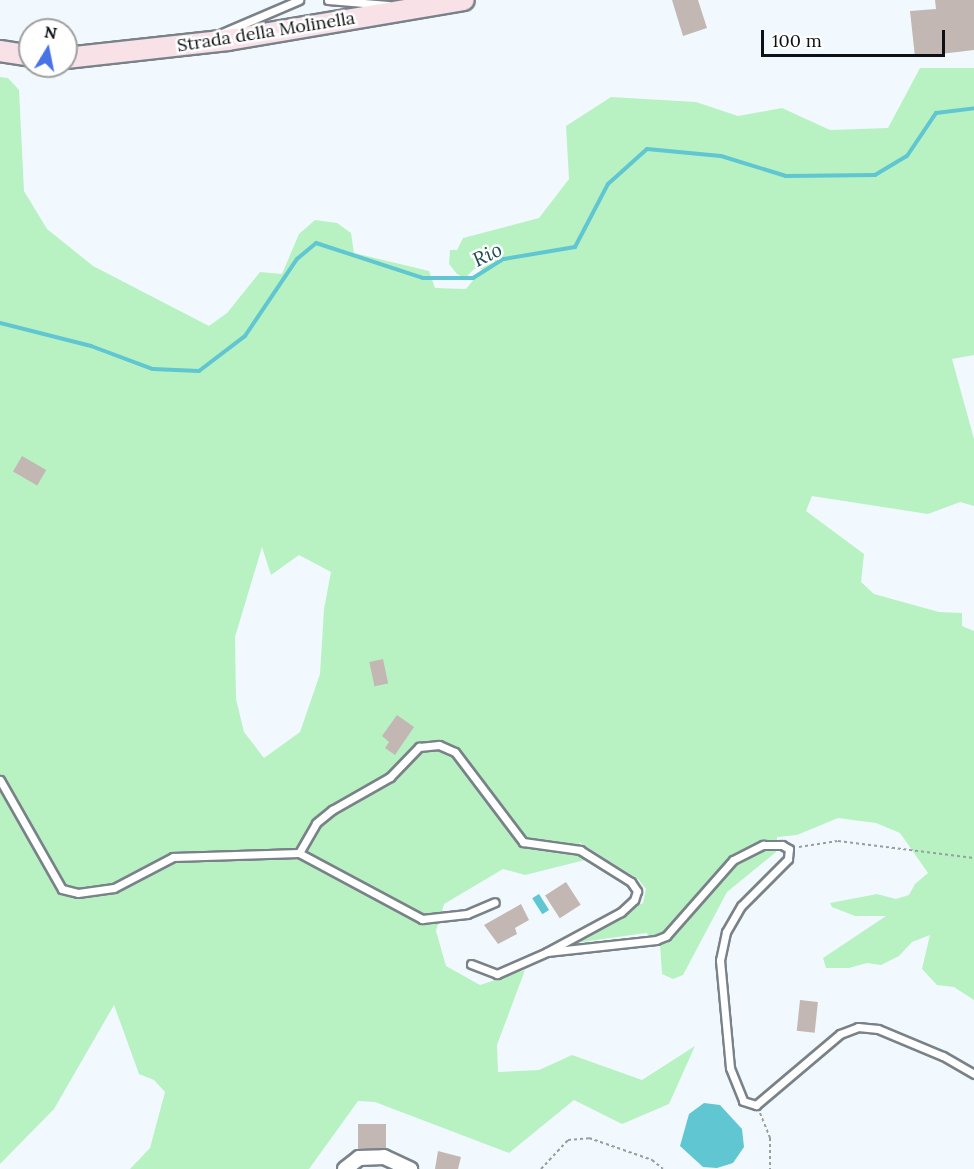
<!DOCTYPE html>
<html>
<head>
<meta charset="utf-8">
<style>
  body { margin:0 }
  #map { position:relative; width:974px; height:1169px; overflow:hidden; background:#f1f9fe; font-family:Lora,serif }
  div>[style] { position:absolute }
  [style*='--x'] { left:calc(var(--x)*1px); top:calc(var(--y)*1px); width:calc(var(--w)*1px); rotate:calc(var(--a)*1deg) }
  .green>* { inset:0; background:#b8f2c2 }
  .water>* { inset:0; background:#5fc6d2; transform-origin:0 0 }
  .stream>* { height:4px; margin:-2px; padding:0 2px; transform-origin:2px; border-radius:2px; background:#5fc6d2 }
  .building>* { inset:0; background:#c2b7b3; transform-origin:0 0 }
  .path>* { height:2px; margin-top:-1px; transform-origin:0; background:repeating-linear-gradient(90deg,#989ea2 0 3px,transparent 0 6px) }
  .roads { filter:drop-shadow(2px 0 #7a8289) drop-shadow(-2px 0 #7a8289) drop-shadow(0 2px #7a8289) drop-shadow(0 -2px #7a8289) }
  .service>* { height:7px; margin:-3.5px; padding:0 3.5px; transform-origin:3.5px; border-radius:3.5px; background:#fff }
  .minor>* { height:14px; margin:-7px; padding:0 7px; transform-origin:7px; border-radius:7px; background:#fff }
  .secondary>* { height:20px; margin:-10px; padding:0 10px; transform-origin:10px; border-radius:10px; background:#f8e2e7 }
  span { translate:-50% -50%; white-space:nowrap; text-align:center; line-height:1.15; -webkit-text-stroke:5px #fff; paint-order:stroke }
  .street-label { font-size:18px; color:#0e1113 }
  .water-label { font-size:20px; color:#1c4a50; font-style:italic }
  .north { position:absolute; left:18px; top:18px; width:60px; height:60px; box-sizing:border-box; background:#fff; border:2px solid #9fa0a1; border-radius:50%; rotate:10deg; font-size:16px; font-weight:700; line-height:24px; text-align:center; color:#0e1113 }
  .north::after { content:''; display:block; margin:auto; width:21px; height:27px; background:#4773e5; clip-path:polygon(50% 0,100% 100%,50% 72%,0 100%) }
  .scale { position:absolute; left:761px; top:30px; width:184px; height:27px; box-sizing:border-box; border:3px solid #0e1113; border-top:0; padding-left:8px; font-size:18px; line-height:21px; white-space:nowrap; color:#0e1113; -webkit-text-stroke:4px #fff; paint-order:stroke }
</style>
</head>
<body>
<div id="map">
  <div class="green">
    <i style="clip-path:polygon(evenodd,920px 68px,974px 68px,974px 355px,952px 359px,974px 439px,974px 506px,960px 502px,928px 514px,812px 496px,806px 511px,864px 554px,861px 582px,874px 594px,939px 612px,962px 613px,962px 626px,974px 631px,974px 1000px,954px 987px,937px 985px,922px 969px,930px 935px,912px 942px,899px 956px,881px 965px,867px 963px,849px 968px,826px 968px,823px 958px,886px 916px,855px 916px,832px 907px,830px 903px,877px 894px,896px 899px,909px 895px,915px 884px,928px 873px,900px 833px,876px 823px,838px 818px,797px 835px,777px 837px,776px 852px,727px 892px,683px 975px,673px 979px,662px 974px,660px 944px,646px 933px,567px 944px,565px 940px,643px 903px,646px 889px,638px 879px,579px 842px,585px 860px,525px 875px,503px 869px,444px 904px,436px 931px,446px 966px,480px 985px,525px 970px,497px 1045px,498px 1072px,539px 1070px,572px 1055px,642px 1080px,695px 1046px,669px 1104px,622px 1124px,574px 1100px,509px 1153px,375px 1102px,358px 1101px,309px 1169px,130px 1169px,150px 1148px,165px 1092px,154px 1080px,139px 1074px,114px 1005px,54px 1109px,0 1164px,0 77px,8px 78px,19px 90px,24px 191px,47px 229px,93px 266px,209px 326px,227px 313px,260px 272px,282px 274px,299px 234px,315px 220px,337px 223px,351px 233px,354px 253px,429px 271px,435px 288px,466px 289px,482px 269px,474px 269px,465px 278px,457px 274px,449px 264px,450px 250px,457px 250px,463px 238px,539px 218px,569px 179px,566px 126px,611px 97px,696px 102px,738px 116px,782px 108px,830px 130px,888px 128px,920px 68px,262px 547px,271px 575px,299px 555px,331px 572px,324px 609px,320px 674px,300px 732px,264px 758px,244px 732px,236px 699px,235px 637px,262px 547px)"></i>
  </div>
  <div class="water">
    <i style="left:539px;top:894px;width:19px;height:8px;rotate:58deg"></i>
    <i style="clip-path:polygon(704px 1103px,720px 1105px,742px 1129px,744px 1147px,733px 1163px,717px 1168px,703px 1167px,680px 1146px,689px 1114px)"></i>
  </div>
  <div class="stream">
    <i style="--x:0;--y:323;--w:94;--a:14.2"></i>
    <i style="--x:91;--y:346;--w:66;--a:20.4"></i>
    <i style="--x:153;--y:369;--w:46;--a:2.5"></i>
    <i style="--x:199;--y:371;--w:58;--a:-37.3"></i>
    <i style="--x:245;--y:336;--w:93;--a:-56"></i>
    <i style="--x:297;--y:259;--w:25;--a:-40"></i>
    <i style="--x:316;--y:243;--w:113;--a:18.1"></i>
    <i style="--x:423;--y:278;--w:50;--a:0"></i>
    <i style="--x:473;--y:278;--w:36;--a:-32"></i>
    <i style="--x:504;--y:259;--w:72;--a:-9.6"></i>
    <i style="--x:575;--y:247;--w:71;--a:-62.4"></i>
    <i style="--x:608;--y:184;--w:52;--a:-41.9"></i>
    <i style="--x:647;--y:149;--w:74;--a:5.4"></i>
    <i style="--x:721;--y:156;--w:68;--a:17.1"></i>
    <i style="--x:786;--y:176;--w:89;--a:-0.6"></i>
    <i style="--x:875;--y:175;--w:37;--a:-31"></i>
    <i style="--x:907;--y:156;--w:52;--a:-56"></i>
    <i style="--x:936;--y:113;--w:38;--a:-7"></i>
  </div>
  <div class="building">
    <i style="clip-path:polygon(672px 0,698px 0,707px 28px,683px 36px)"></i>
    <i style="clip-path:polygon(935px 0,974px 0,974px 50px,915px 57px,910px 11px,936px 9px)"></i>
    <i style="left:22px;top:456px;width:28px;height:18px;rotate:30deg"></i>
    <i style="left:383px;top:659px;width:25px;height:14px;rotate:78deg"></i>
    <i style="clip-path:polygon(397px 715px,414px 727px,395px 755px,385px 748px,389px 742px,382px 736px)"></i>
    <i style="left:566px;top:882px;width:27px;height:25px;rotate:57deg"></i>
    <i style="clip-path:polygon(521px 904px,529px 920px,515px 928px,517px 934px,498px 944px,484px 925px)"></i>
    <i style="left:800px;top:1000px;width:18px;height:31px;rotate:6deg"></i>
    <i style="left:358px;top:1124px;width:28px;height:25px"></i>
    <i style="clip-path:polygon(438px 1151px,461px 1157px,458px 1169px,435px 1169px)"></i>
  </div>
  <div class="path">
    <i style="--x:799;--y:847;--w:39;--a:-9"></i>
    <i style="--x:838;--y:841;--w:137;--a:7.1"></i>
    <i style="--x:760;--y:1113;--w:27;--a:68"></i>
    <i style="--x:770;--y:1138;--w:31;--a:90"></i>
    <i style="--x:541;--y:1169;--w:40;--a:-47"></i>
    <i style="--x:568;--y:1140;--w:21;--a:-5"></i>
    <i style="--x:589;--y:1138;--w:67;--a:19.2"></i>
    <i style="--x:652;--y:1160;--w:14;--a:39"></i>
  </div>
  <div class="roads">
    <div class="service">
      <i style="--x:328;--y:0;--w:60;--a:4.8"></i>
      <i style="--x:222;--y:33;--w:84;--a:-23.2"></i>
      <i style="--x:0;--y:780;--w:125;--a:60.4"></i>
      <i style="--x:62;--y:889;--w:16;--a:14"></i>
      <i style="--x:78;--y:893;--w:36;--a:-8"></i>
      <i style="--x:114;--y:888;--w:67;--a:-27.7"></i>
      <i style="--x:173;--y:857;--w:126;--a:-1.8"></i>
      <i style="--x:299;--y:853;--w:34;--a:-60"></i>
      <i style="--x:316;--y:823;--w:21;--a:-39"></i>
      <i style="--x:332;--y:810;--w:67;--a:-29.6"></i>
      <i style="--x:390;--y:777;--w:42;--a:-46"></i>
      <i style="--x:419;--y:747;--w:20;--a:-6"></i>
      <i style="--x:439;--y:745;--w:17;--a:24"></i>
      <i style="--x:455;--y:752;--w:113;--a:52.9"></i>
      <i style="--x:523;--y:842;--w:58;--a:8"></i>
      <i style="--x:580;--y:850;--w:60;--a:32.1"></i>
      <i style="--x:631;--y:882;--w:11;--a:56"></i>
      <i style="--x:637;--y:891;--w:9;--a:108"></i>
      <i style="--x:634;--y:900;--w:18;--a:137"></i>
      <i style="--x:621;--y:912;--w:84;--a:151.6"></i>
      <i style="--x:299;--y:853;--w:140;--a:28.2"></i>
      <i style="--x:422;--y:919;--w:45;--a:-6.3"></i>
      <i style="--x:467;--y:914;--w:30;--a:-23"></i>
      <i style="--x:471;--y:964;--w:28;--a:21"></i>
      <i style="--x:497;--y:974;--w:55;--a:-23.7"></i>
      <i style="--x:547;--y:952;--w:110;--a:-6.3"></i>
      <i style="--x:656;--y:940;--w:11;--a:-22"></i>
      <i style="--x:666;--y:936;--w:101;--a:-48.6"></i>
      <i style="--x:733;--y:860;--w:34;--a:-27"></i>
      <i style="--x:763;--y:845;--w:19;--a:0"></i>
      <i style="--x:782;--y:845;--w:8;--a:30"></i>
      <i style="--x:789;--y:849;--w:10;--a:96"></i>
      <i style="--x:788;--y:859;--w:66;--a:135"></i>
      <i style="--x:741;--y:906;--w:30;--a:120"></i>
      <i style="--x:726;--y:932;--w:29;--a:102"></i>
      <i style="--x:720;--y:960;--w:108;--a:84.7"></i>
      <i style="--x:730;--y:1068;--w:35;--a:68"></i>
      <i style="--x:743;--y:1101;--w:14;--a:17"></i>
      <i style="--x:756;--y:1105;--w:110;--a:-40.2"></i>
      <i style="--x:840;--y:1034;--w:19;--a:-21"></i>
      <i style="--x:858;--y:1027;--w:20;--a:6"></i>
      <i style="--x:878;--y:1029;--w:70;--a:22.6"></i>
      <i style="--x:943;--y:1056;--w:36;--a:30"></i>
    </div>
    <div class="minor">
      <i style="--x:345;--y:1169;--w:18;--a:-38"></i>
      <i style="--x:359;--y:1158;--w:25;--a:-2"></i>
      <i style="--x:384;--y:1157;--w:29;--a:25"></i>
    </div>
    <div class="secondary">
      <i style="--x:0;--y:51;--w:30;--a:9"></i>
      <i style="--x:66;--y:58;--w:163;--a:-6.3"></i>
      <i style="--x:228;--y:40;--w:239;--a:-9.6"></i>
    </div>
  </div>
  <div class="street-label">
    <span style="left:266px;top:32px;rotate:-9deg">Strada della Molinella</span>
  </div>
  <div class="water-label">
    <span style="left:487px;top:254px;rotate:-26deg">Rio</span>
  </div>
  <div class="north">N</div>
  <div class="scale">100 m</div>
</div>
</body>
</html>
